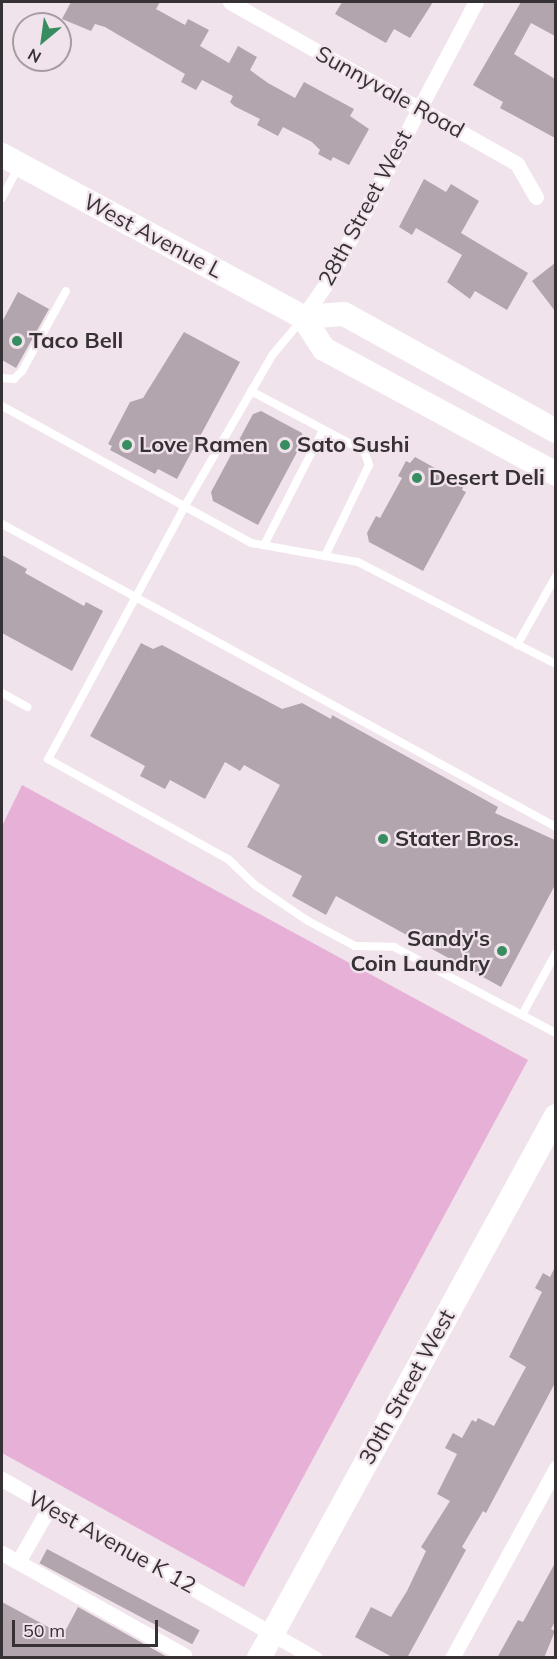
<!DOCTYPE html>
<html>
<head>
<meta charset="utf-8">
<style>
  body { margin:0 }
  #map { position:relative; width:557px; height:1659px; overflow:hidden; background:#f1e3ec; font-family:Mulish,sans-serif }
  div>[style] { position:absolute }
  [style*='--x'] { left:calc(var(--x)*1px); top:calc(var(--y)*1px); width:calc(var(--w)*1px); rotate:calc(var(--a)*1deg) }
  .green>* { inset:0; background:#e7b1d7 }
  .building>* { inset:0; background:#b2a5ae; transform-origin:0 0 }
  .lane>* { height:8px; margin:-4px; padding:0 4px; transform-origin:4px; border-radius:4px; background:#fff }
  .street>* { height:15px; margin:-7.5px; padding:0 7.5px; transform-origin:7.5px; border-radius:7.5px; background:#fff }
  .primary>* { height:24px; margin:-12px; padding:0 12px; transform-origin:12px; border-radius:12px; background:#fff }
  .dots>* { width:16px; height:16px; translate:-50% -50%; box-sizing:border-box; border:3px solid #f1e3ec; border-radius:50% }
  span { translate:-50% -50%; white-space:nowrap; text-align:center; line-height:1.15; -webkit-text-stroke:4.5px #f1e3ec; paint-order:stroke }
  .street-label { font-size:22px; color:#363134 }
  .poi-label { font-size:22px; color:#363134; font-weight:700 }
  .left { translate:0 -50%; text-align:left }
  .right { translate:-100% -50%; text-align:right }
  .frame { position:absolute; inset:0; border:3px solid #363134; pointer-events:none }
  .north { position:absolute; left:12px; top:12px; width:60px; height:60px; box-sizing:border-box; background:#f1e3ec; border:2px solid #a69ca2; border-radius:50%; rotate:209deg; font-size:16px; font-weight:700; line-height:24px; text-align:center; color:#363134 }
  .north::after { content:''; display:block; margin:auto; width:21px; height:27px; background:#388d60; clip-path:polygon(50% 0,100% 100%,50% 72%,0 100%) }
  .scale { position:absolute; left:12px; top:1620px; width:146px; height:27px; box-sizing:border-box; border:3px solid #363134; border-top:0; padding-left:8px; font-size:18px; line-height:21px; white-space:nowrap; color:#363134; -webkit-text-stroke:4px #f1e3ec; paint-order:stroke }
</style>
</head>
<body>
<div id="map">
  <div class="green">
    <i style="clip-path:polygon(22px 785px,528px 1060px,244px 1587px,2px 1453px,2px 826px)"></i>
  </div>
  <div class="building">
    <i style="clip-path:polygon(71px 2px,160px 2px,156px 9px,185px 25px,188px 19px,209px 30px,200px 46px,229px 63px,238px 46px,257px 57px,250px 70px,268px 83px,295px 98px,304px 82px,354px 109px,350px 116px,369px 129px,349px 165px,333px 157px,331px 161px,318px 154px,320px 150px,312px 142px,283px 127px,278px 136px,257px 125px,260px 119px,234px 106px,230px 102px,233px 96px,202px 80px,196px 90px,181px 82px,185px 74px,105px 27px,95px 24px,91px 31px,62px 19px)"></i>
    <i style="clip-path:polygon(342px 2px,433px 2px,410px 38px,394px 29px,386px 43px,335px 14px)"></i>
    <i style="clip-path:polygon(521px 2px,555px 2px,555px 36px,531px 23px,514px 54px,555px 79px,555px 138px,500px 108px,503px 102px,473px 85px)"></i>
    <i style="clip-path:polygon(424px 179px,446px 192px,451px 184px,479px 201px,461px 233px,528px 273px,507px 310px,475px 291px,470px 299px,447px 282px,462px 255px,416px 228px,412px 235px,399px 227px)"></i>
    <i style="clip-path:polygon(555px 263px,555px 311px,532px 281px)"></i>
    <i style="clip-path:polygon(18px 292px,49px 309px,16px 368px,2px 360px,2px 322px)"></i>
    <i style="clip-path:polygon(184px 332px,240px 362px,177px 479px,158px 469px,155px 474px,110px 450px,112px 446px,108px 444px,130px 402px,143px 398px)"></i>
    <i style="clip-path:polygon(261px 411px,302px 433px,303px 441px,258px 525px,213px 501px,211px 492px,253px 414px)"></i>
    <i style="clip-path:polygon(415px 457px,464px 484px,462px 490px,466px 492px,423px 571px,369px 542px,367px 533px,376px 516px,380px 518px,402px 478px,398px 476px,406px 461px,410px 463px)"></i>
    <i style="clip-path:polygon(2px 555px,27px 569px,25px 573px,84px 606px,86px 602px,103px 611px,72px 671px,2px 633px)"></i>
    <i style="clip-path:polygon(141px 643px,153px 649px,162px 645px,282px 709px,302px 703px,331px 719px,332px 715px,498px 807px,495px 813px,555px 840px,555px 885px,501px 987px,336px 896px,326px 915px,292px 896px,302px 876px,247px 847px,280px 785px,244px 765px,240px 771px,225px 762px,205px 799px,170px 780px,165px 789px,140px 776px,145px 766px,90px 736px)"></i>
    <i style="clip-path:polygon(555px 1267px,555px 1383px,486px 1513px,483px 1511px,462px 1547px,466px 1550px,407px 1658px,394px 1658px,355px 1637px,371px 1607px,391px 1617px,407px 1591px,426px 1551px,421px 1547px,450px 1501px,437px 1494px,457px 1454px,445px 1448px,453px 1433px,462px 1438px,472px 1420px,476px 1422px,478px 1418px,494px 1426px,526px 1367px,509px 1357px,542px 1292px,535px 1288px,543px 1273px,550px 1277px)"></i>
    <i style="left:47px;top:1549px;width:173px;height:16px;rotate:28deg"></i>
    <i style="clip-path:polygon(555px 1563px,555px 1622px,551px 1629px,555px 1631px,544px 1658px,497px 1658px,518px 1620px,523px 1622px)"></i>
    <i style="clip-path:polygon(2px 1602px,63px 1635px,78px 1607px,169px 1658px,2px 1658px)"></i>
  </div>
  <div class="lane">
    <i style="--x:2;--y:198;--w:34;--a:-62"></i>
    <i style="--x:301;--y:321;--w:43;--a:130.3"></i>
    <i style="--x:273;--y:354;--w:176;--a:120.1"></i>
    <i style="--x:185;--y:506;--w:288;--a:118.4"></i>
    <i style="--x:48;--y:759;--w:206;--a:29.1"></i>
    <i style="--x:228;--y:859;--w:37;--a:44"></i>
    <i style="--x:255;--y:885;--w:64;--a:34.2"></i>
    <i style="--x:308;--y:921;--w:53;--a:28"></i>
    <i style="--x:355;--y:946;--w:39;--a:1"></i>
    <i style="--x:394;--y:947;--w:183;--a:28"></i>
    <i style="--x:2;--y:378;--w:12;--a:5"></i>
    <i style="--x:14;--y:379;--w:11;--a:-45"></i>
    <i style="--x:22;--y:371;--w:91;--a:-61.2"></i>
    <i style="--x:251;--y:391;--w:128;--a:28"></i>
    <i style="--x:364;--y:451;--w:15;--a:70"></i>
    <i style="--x:369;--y:465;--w:101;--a:115.8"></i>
    <i style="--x:2;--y:406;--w:284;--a:28.8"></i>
    <i style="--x:251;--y:543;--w:109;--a:10.1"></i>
    <i style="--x:358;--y:562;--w:223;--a:27.3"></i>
    <i style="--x:2;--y:524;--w:631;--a:28.68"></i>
    <i style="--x:264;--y:545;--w:129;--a:-62.8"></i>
    <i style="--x:517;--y:645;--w:79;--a:-60.5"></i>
    <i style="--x:2;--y:693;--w:29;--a:29"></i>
    <i style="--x:522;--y:1015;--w:71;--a:-61.3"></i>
  </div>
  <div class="street">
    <i style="--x:230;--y:2;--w:330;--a:29.4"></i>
    <i style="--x:517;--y:164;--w:38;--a:60"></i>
    <i style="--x:303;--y:317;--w:44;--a:-55.2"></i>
    <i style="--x:328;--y:281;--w:316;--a:-62.1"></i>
    <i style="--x:2;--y:1479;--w:361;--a:29.8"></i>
    <i style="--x:2;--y:1553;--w:209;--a:29.3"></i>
    <i style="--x:18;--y:1562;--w:64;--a:-60.3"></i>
    <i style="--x:452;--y:1658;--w:217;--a:-61.3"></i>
  </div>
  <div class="primary">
    <i style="--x:2;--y:155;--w:342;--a:28.3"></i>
    <i style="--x:303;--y:317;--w:38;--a:57"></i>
    <i style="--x:324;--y:349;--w:264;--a:28.3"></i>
    <i style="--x:303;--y:317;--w:41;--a:-4.2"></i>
    <i style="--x:344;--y:314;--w:242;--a:28.9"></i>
    <i style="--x:259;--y:1658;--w:618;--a:-61.28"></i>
  </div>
  <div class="dots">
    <i style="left:17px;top:341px;background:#388d60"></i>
    <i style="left:127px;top:445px;background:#388d60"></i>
    <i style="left:285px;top:445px;background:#388d60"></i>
    <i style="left:417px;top:478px;background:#388d60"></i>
    <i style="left:383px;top:839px;background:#388d60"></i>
    <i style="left:502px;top:951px;background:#388d60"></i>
  </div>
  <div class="street-label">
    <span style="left:390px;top:92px;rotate:29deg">Sunnyvale Road</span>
    <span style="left:365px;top:208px;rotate:-62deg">28th Street West</span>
    <span style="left:153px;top:236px;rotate:28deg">West Avenue L</span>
    <span style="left:407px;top:1387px;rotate:-61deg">30th Street West</span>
    <span style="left:112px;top:1542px;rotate:29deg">West Avenue K 12</span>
  </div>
  <div class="poi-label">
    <span class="left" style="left:29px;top:341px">Taco Bell</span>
    <span class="left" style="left:139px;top:445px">Love Ramen</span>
    <span class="left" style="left:297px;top:445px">Sato Sushi</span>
    <span class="left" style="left:429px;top:478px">Desert Deli</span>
    <span class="left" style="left:395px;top:839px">Stater Bros.</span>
    <span class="right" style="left:490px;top:951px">Sandy's<br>Coin Laundry</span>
  </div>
  <div class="frame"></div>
  <div class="north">N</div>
  <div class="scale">50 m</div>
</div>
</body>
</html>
